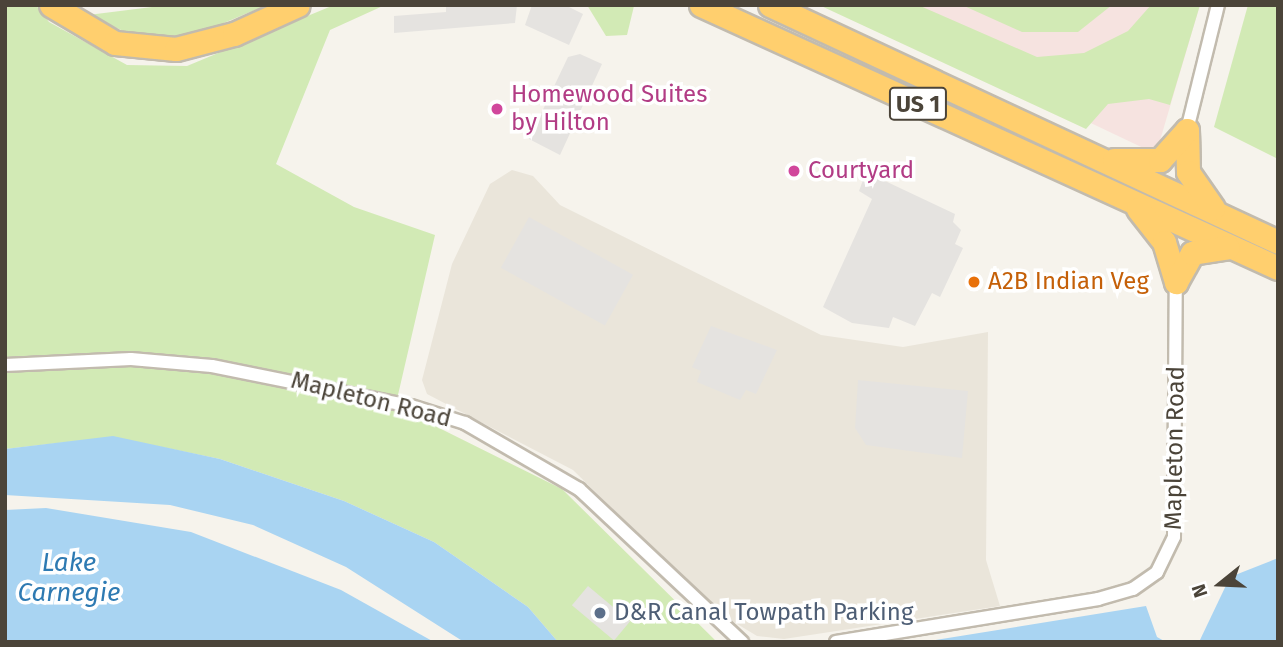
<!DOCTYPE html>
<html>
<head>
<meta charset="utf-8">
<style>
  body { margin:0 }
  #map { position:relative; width:1283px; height:647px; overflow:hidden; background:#f6f3ec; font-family:"Fira Sans",sans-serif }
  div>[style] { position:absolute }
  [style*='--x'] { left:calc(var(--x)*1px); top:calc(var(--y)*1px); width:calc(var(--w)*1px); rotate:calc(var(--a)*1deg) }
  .residential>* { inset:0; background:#eae5da }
  .medical>* { inset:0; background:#f6e3e0 }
  .green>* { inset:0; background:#d2eab5 }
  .parking>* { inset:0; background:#e5e3e0; transform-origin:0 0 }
  .water>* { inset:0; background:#a9d4f2 }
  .roads { filter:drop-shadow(2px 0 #c2bbae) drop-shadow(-2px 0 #c2bbae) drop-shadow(0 2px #c2bbae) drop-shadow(0 -2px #c2bbae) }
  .street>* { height:12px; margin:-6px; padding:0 6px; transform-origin:6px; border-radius:6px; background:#fff }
  .highway>* { height:23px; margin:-11.5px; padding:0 11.5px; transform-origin:11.5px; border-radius:11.5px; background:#ffcf6e }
  .dots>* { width:19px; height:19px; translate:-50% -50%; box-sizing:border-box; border:4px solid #fff; border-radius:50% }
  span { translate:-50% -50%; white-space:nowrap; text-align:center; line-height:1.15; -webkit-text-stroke:7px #fff; paint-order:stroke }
  .shield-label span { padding:2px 5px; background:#fff; border:2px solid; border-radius:5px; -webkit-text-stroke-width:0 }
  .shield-label { font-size:23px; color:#4b4439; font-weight:700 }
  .hotel-label { font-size:24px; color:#b23c85 }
  .left { translate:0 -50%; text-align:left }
  .food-label { font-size:24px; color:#c56008 }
  .street-label { font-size:24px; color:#4b4439 }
  .service-label { font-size:24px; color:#4e5e75 }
  .water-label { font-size:26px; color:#2e7ab2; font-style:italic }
  .frame { position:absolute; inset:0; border:7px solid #4b4439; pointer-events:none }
  .north { position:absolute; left:1185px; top:549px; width:70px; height:70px; -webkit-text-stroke:5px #fff; paint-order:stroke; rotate:252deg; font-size:19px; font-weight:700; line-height:28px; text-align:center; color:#4b4439 }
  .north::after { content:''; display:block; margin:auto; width:24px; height:32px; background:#4b4439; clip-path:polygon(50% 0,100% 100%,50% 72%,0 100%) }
</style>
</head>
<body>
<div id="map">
  <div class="residential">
    <i style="clip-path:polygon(512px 170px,533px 176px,560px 205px,821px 335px,903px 347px,988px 332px,986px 560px,1000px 606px,784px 639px,757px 636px,719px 613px,573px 470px,427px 394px,422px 380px,452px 264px,490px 184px)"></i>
  </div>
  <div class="medical">
    <i style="clip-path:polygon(842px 5px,1200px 5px,1156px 154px)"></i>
  </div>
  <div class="green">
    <i style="clip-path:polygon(5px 5px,36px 5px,49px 22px,127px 65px,187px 66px,334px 5px,385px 5px,330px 30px,276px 164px,354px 207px,435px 235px,398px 395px,417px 417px,562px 489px,717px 642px,558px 642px,528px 607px,434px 542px,344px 501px,220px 459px,113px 437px,5px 449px)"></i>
    <i style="clip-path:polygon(168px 5px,267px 5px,200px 33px,141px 39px,88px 15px)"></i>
    <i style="clip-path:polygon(587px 5px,634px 6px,627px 35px,606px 36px)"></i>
    <i style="clip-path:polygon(819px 5px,918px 5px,1037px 57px,1084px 53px,1128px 31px,1151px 5px,1200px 5px,1170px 105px,1149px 99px,1108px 104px,1086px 129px)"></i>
    <i style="clip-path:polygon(962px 5px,1112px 5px,1078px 32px,1022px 32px)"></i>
    <i style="clip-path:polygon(1248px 5px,1278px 5px,1278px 159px,1214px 127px)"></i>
  </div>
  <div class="parking">
    <i style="clip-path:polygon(446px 5px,517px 5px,515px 23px,394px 33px,394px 16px,446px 12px)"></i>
    <i style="clip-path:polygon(532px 5px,565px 5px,583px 14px,569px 45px,525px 25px)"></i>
    <i style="clip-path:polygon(580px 54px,602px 64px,560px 155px,529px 139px,568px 57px)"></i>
    <i style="clip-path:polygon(866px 172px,955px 214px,953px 222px,961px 230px,955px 244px,963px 248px,940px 297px,932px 293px,915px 326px,893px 317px,889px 328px,852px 323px,823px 307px,872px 199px,859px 191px)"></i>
    <i style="left:529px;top:217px;width:119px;height:58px;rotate:29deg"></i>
    <i style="clip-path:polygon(711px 326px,777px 350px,756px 394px,746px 390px,740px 400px,697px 382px,701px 371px,692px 367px)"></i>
    <i style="clip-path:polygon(858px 380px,968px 391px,962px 458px,866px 445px,855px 428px)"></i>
    <i style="left:588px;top:586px;width:55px;height:25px;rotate:40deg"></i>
  </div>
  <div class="water">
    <i style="clip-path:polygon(113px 436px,220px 459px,344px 501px,434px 542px,528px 607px,558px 642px,464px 642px,346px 567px,253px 525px,170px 505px,5px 495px,5px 449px)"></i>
    <i style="clip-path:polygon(46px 508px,191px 532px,341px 590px,434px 642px,5px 642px,5px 510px)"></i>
    <i style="clip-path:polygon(1278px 558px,1278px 642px,1199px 642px,1230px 577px)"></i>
    <i style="clip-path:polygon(1146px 606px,1157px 637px,1166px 642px,923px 642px)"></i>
  </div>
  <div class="roads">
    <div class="street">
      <i style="--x:1187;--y:130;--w:129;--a:-76.1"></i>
      <i style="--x:5;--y:365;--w:126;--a:-2.7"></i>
      <i style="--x:131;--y:359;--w:81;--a:4.9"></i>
      <i style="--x:212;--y:366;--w:203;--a:11.4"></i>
      <i style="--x:411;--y:406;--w:57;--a:17.5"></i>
      <i style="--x:465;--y:423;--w:132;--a:30.1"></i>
      <i style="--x:579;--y:489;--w:224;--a:43.2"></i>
      <i style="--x:836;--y:642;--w:266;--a:-9.3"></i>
      <i style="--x:1098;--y:599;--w:36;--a:-16"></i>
      <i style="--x:1133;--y:589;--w:29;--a:-35"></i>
      <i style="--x:1157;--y:572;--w:39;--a:-64"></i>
      <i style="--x:1174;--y:537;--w:255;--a:-89.6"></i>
    </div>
    <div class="highway">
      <i style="--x:51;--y:5;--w:74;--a:30.7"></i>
      <i style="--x:115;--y:43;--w:61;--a:5.6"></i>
      <i style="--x:176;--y:49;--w:60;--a:-14.5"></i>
      <i style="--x:234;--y:34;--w:70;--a:-24.4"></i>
      <i style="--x:701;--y:5;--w:634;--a:24.5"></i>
      <i style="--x:770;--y:5;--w:561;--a:25.01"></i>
      <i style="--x:1187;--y:130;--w:42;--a:88.6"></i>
      <i style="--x:1188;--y:172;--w:44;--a:55.2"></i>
      <i style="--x:1114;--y:160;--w:46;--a:0"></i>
      <i style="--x:1160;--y:160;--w:40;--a:-48"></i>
      <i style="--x:1138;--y:209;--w:42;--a:51.8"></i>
      <i style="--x:1164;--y:242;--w:42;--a:73.3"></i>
      <i style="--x:1176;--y:282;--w:33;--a:-61"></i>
      <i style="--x:1192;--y:253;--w:36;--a:-9"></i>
    </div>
  </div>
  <div class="dots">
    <i style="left:497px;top:109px;background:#d1479c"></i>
    <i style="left:794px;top:171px;background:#d1479c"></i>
    <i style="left:974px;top:282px;background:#e8710a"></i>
    <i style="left:600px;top:613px;background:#5c6f8a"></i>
  </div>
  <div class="shield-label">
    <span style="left:918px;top:104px">US 1</span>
  </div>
  <div class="hotel-label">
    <span class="left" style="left:511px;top:109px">Homewood Suites<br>by Hilton</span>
    <span class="left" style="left:808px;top:171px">Courtyard</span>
  </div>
  <div class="food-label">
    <span class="left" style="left:988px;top:282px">A2B Indian Veg</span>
  </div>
  <div class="street-label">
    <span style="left:371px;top:400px;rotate:14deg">Mapleton Road</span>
    <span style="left:1175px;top:448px;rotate:-89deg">Mapleton Road</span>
  </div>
  <div class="service-label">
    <span class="left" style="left:614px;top:613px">D&amp;R Canal Towpath Parking</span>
  </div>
  <div class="water-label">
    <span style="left:69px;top:578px">Lake<br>Carnegie</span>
  </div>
  <div class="frame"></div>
  <div class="north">N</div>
</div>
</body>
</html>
